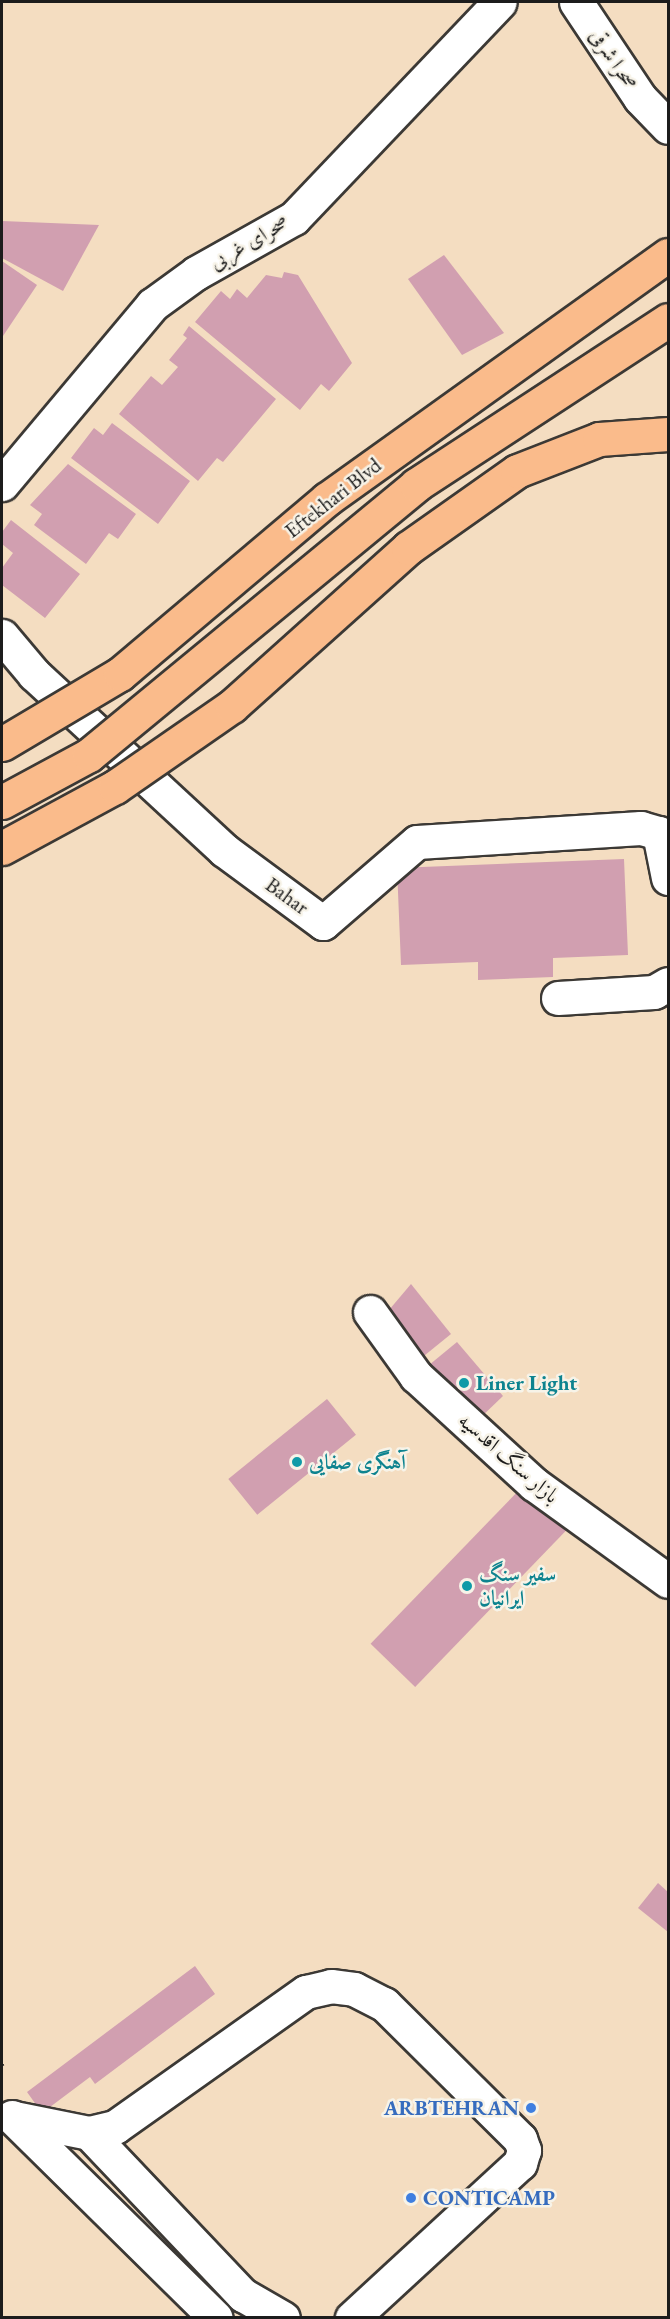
<!DOCTYPE html>
<html>
<head>
<meta charset="utf-8">
<style>
  body { margin:0 }
  #map { position:relative; width:670px; height:2319px; overflow:hidden; background:#f4ddc1; font-family:"EB Garamond",Amiri,serif }
  div>[style] { position:absolute }
  [style*='--x'] { left:calc(var(--x)*1px); top:calc(var(--y)*1px); width:calc(var(--w)*1px); rotate:calc(var(--a)*1deg) }
  .building>* { inset:0; background:#d19fb0; transform-origin:0 0 }
  .path>* { height:4px; margin-top:-2px; transform-origin:0; background:repeating-linear-gradient(90deg,#3c3935 0 1.5px,transparent 0 6px) }
  .roads { filter:drop-shadow(2px 0 #3c3935) drop-shadow(-2px 0 #3c3935) drop-shadow(0 2px #3c3935) drop-shadow(0 -2px #3c3935) }
  .minor>* { height:33px; margin:-16.5px; padding:0 16.5px; transform-origin:16.5px; border-radius:16.5px; background:#fff }
  .bridges { filter:drop-shadow(2px 0 #3c3935) drop-shadow(-2px 0 #3c3935) drop-shadow(0 2px #3c3935) drop-shadow(0 -2px #3c3935) }
  .major-bridge>* { height:33px; margin:-16.5px; padding:0 16.5px; transform-origin:16.5px; border-radius:16.5px; background:#fabb8b }
  .dots>* { width:16px; height:16px; translate:-50% -50%; box-sizing:border-box; border:3px solid #f7f3e8; border-radius:50% }
  span { translate:-50% -50%; white-space:nowrap; text-align:center; line-height:1.15; -webkit-text-stroke:5px #f7f3e8; paint-order:stroke }
  .street-label { font-size:21px; color:#1c1c1c }
  .culture-label { font-size:21px; color:#0d838f; font-weight:700 }
  .left { translate:0 -50%; text-align:left }
  .shop-label { font-size:21px; color:#366cbe; font-weight:700 }
  .right { translate:-100% -50%; text-align:right }
  .frame { position:absolute; inset:0; border:3px solid #1c1c1c; pointer-events:none }
</style>
</head>
<body>
<div id="map">
  <div class="building">
    <i style="clip-path:polygon(2px 221px,99px 225px,63px 291px,2px 258px)"></i>
    <i style="clip-path:polygon(444px 255px,504px 333px,462px 355px,408px 279px)"></i>
    <i style="clip-path:polygon(2px 261px,37px 285px,3px 336px,2px 335px)"></i>
    <i style="clip-path:polygon(284px 272px,298px 275px,352px 363px,329px 391px,321px 384px,300px 410px,195px 322px,221px 291px,230px 299px,237px 289px,247px 298px,266px 275px,282px 278px)"></i>
    <i style="clip-path:polygon(189px 326px,276px 399px,223px 462px,217px 458px,198px 481px,119px 414px,151px 376px,162px 385px,178px 367px,169px 360px,187px 338px,183px 335px)"></i>
    <i style="clip-path:polygon(112px 423px,190px 481px,158px 524px,71px 458px,94px 428px,103px 435px)"></i>
    <i style="clip-path:polygon(68px 464px,136px 514px,118px 539px,109px 533px,86px 564px,34px 525px,42px 514px,30px 505px)"></i>
    <i style="clip-path:polygon(11px 520px,80px 574px,45px 618px,2px 585px,2px 568px,13px 553px,2px 544px,2px 532px)"></i>
    <i style="clip-path:polygon(624px 859px,628px 955px,553px 958px,553px 977px,478px 980px,478px 962px,401px 965px,397px 868px)"></i>
    <i style="clip-path:polygon(411px 1284px,451px 1334px,414px 1364px,378px 1323px)"></i>
    <i style="clip-path:polygon(457px 1342px,503px 1396px,477px 1421px,423px 1370px)"></i>
    <i style="left:327px;top:1399px;width:46px;height:127px;rotate:51deg"></i>
    <i style="left:522px;top:1487px;width:62px;height:218px;rotate:44deg"></i>
    <i style="clip-path:polygon(658px 1883px,668px 1892px,668px 1932px,638px 1908px)"></i>
    <i style="clip-path:polygon(195px 1966px,215px 1994px,95px 2084px,90px 2077px,42px 2113px,27px 2092px)"></i>
  </div>
  <div class="path">
    <i style="--x:2;--y:2065;--w:2;--a:-63"></i>
  </div>
  <div class="roads">
    <div class="minor">
      <i style="--x:576;--y:2;--w:115;--a:56.3"></i>
      <i style="--x:640;--y:98;--w:40;--a:46"></i>
      <i style="--x:2;--y:484;--w:234;--a:-50"></i>
      <i style="--x:152;--y:305;--w:54;--a:-36"></i>
      <i style="--x:196;--y:273;--w:112;--a:-29.3"></i>
      <i style="--x:294;--y:218;--w:298;--a:-46.4"></i>
      <i style="--x:2;--y:636;--w:50;--a:49.9"></i>
      <i style="--x:34;--y:674;--w:259;--a:42.8"></i>
      <i style="--x:224;--y:850;--w:123;--a:36.4"></i>
      <i style="--x:323;--y:923;--w:124;--a:-40.8"></i>
      <i style="--x:417;--y:842;--w:224;--a:-3.6"></i>
      <i style="--x:641;--y:828;--w:19;--a:16"></i>
      <i style="--x:659;--y:833;--w:46;--a:78.7"></i>
      <i style="--x:558;--y:998;--w:96;--a:-3.6"></i>
      <i style="--x:654;--y:992;--w:16;--a:-30"></i>
      <i style="--x:370;--y:1312;--w:79;--a:54.3"></i>
      <i style="--x:416;--y:1376;--w:160;--a:42.5"></i>
      <i style="--x:534;--y:1484;--w:165;--a:35.9"></i>
      <i style="--x:12;--y:2117;--w:286;--a:44.6"></i>
      <i style="--x:14;--y:2118;--w:76;--a:11.3"></i>
      <i style="--x:89;--y:2133;--w:27;--a:-13"></i>
      <i style="--x:115;--y:2127;--w:234;--a:-35.3"></i>
      <i style="--x:306;--y:1992;--w:26;--a:-13"></i>
      <i style="--x:331;--y:1986;--w:23;--a:7"></i>
      <i style="--x:354;--y:1989;--w:34;--a:27"></i>
      <i style="--x:384;--y:2004;--w:192;--a:44.8"></i>
      <i style="--x:520;--y:2139;--w:12;--a:70"></i>
      <i style="--x:524;--y:2150;--w:14;--a:107"></i>
      <i style="--x:520;--y:2163;--w:229;--a:137.3"></i>
      <i style="--x:89;--y:2133;--w:224;--a:46.5"></i>
      <i style="--x:243;--y:2295;--w:46;--a:29.9"></i>
    </div>
  </div>
  <div class="bridges">
    <div class="major-bridge">
      <i style="--x:2;--y:744;--w:137;--a:-30.7"></i>
      <i style="--x:120;--y:674;--w:271;--a:-40.2"></i>
      <i style="--x:327;--y:499;--w:419;--a:-35.6"></i>
      <i style="--x:2;--y:802;--w:99;--a:-28.4"></i>
      <i style="--x:89;--y:755;--w:424;--a:-39.5"></i>
      <i style="--x:416;--y:485;--w:301;--a:-33.2"></i>
      <i style="--x:2;--y:848;--w:128;--a:-28.4"></i>
      <i style="--x:115;--y:787;--w:142;--a:-34.7"></i>
      <i style="--x:232;--y:706;--w:237;--a:-41.9"></i>
      <i style="--x:408;--y:548;--w:133;--a:-35.2"></i>
      <i style="--x:517;--y:471;--w:88;--a:-21.3"></i>
      <i style="--x:599;--y:439;--w:69;--a:-4.1"></i>
    </div>
  </div>
  <div class="dots">
    <i style="left:464px;top:1383px;background:#0f9aa8"></i>
    <i style="left:297px;top:1462px;background:#0f9aa8"></i>
    <i style="left:467px;top:1586px;background:#0f9aa8"></i>
    <i style="left:531px;top:2108px;background:#3f7fe0"></i>
    <i style="left:411px;top:2198px;background:#3f7fe0"></i>
  </div>
  <div class="street-label">
    <span style="left:614px;top:59px;rotate:56deg">صحرا شرقی</span>
    <span style="left:249px;top:242px;rotate:-30deg">صحرای غربی</span>
    <span style="left:333px;top:498px;rotate:-38deg">Eftekhari Blvd</span>
    <span style="left:287px;top:896px;rotate:36deg">Bahar</span>
    <span style="left:509px;top:1458px;rotate:41deg">بازار سنگ اقدسیه</span>
  </div>
  <div class="culture-label">
    <span class="left" style="left:476px;top:1383px">Liner Light</span>
    <span class="left" style="left:309px;top:1462px">آهنگری صفایی</span>
    <span class="left" style="left:479px;top:1586px">سفیر سنگ<br>ایرانیان</span>
  </div>
  <div class="shop-label">
    <span class="right" style="left:519px;top:2108px">ARBTEHRAN</span>
    <span class="left" style="left:423px;top:2198px">CONTICAMP</span>
  </div>
  <div class="frame"></div>
</div>
</body>
</html>
